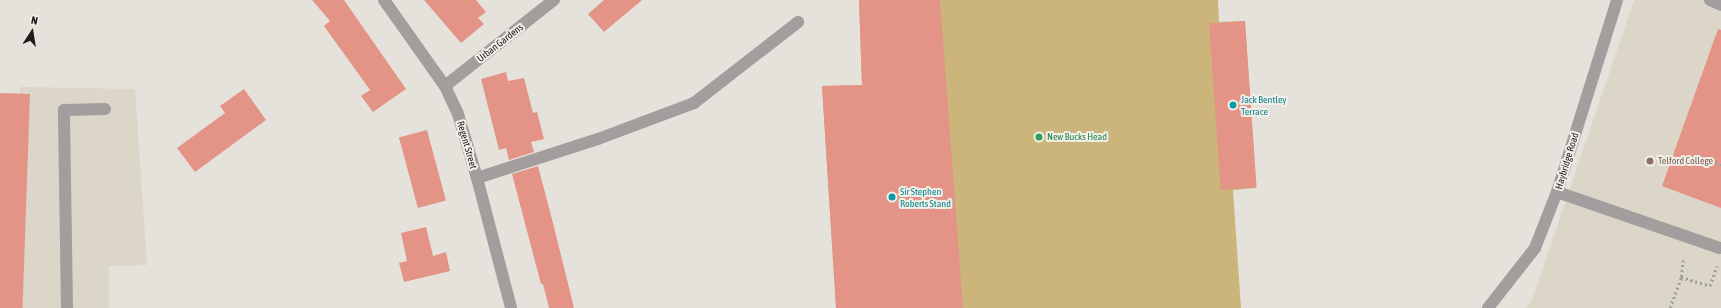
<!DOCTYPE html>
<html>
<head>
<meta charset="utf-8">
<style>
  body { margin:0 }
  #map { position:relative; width:1721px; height:308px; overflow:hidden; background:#e5e2dc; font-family:"Asap Condensed",sans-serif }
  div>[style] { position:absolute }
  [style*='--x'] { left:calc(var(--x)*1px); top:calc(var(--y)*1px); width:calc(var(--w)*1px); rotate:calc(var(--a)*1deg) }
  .built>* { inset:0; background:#dbd6c8 }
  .green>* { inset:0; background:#cbb57b }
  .building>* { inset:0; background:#e49387; transform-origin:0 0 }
  .path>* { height:2.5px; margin-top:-1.25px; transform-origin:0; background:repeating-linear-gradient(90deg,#9f9d98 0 2px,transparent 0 5px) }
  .minor>* { height:12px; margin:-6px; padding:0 6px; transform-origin:6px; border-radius:6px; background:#a19e9d }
  .dots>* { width:11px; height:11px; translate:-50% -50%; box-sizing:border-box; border:2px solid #f2f0e9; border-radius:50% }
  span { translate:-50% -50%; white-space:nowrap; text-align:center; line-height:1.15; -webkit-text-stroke:4px #f2f0e9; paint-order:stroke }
  .street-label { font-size:10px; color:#1d1c1a }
  .culture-label { font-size:10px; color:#0d838f }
  .left { translate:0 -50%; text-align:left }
  .leisure-label { font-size:10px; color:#27864d }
  .education-label { font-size:10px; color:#785e54 }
  .north { position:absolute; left:12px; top:12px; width:40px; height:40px; -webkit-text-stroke:3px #f2f0e9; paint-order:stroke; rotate:12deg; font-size:11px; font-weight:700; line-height:16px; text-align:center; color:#1d1c1a }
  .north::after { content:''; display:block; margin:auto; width:14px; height:18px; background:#1d1c1a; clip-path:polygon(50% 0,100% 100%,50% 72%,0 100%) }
</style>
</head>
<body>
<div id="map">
  <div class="built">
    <i style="clip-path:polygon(1634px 0,1721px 0,1721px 308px,1525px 308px,1532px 300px)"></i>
    <i style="clip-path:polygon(20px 87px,135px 89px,147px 265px,109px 266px,109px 308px,0 308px,0 93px,20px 93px)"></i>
  </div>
  <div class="green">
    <i style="clip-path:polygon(859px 0,1218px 0,1219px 22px,1245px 21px,1256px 188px,1233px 190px,1241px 308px,836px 308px,822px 86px,862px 85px)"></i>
  </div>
  <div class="building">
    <i style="clip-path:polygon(312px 0,344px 0,406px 89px,373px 112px,361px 96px,370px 90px,324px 26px,330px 21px)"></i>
    <i style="clip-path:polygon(424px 0,476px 0,486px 12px,478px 18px,484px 24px,461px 43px)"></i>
    <i style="clip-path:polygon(604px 0,642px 0,604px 32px,588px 14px)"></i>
    <i style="clip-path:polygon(859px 0,940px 0,963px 308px,836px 308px,822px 86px,862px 85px)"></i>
    <i style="left:1245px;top:21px;width:167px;height:36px;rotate:86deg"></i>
    <i style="clip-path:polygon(1718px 29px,1721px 30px,1721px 208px,1662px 186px)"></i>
    <i style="clip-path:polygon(506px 72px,508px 81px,524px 78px,533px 113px,537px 112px,544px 139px,531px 142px,534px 152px,509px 160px,506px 148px,499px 150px,481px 79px)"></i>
    <i style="clip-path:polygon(244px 89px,266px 120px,195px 172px,177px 148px,225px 113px,220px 106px)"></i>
    <i style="left:0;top:93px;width:30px;height:215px;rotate:2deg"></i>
    <i style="left:427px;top:130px;width:73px;height:29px;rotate:75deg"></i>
    <i style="clip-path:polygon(538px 166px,554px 227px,574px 308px,549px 308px,543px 284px,541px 284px,512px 174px)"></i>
    <i style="clip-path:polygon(426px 227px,433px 256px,446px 252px,450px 271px,404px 282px,399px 263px,407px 261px,401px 233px)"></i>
  </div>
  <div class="path">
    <i style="--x:1697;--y:155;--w:26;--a:21"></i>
    <i style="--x:1681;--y:277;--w:17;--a:-83"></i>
    <i style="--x:1670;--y:308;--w:33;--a:-70"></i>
    <i style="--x:1681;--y:277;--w:30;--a:17"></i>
    <i style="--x:1710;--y:286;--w:21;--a:-71"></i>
  </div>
  <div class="minor">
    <i style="--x:384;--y:0;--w:105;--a:54.7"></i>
    <i style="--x:445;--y:86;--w:31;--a:65"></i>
    <i style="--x:458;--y:114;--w:67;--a:73.5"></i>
    <i style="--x:477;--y:178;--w:134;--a:75.3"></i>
    <i style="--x:1710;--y:0;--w:12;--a:24"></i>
    <i style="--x:445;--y:86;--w:139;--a:-38.3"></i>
    <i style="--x:477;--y:178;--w:127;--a:-17.9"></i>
    <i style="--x:598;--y:139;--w:103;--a:-20.6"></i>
    <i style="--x:694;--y:103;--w:132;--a:-37.9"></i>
    <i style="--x:1557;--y:192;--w:172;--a:19"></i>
    <i style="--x:67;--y:308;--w:198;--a:-90.9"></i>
    <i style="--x:64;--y:110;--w:41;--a:-1.4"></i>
    <i style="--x:1488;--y:308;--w:76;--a:-51.9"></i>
    <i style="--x:1535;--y:248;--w:60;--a:-68.6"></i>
    <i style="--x:1557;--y:192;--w:201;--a:-72.6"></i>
  </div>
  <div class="dots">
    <i style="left:1233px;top:105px;background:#0f9aa8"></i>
    <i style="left:1039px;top:137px;background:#2e9e5b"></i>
    <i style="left:1650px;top:161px;background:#8d6e63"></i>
    <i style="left:892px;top:197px;background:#0f9aa8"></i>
  </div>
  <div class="street-label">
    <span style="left:500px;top:43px;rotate:-38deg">Urban Gardens</span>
    <span style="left:467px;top:145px;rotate:74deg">Regent Street</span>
    <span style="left:1567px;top:161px;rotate:-73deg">Haybridge Road</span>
  </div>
  <div class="culture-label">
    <span class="left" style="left:1241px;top:105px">Jack Bentley<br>Terrace</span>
    <span class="left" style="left:900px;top:197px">Sir Stephen<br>Roberts Stand</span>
  </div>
  <div class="leisure-label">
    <span class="left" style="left:1047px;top:137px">New Bucks Head</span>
  </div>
  <div class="education-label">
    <span class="left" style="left:1658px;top:161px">Telford College</span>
  </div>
  <div class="north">N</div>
</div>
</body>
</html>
